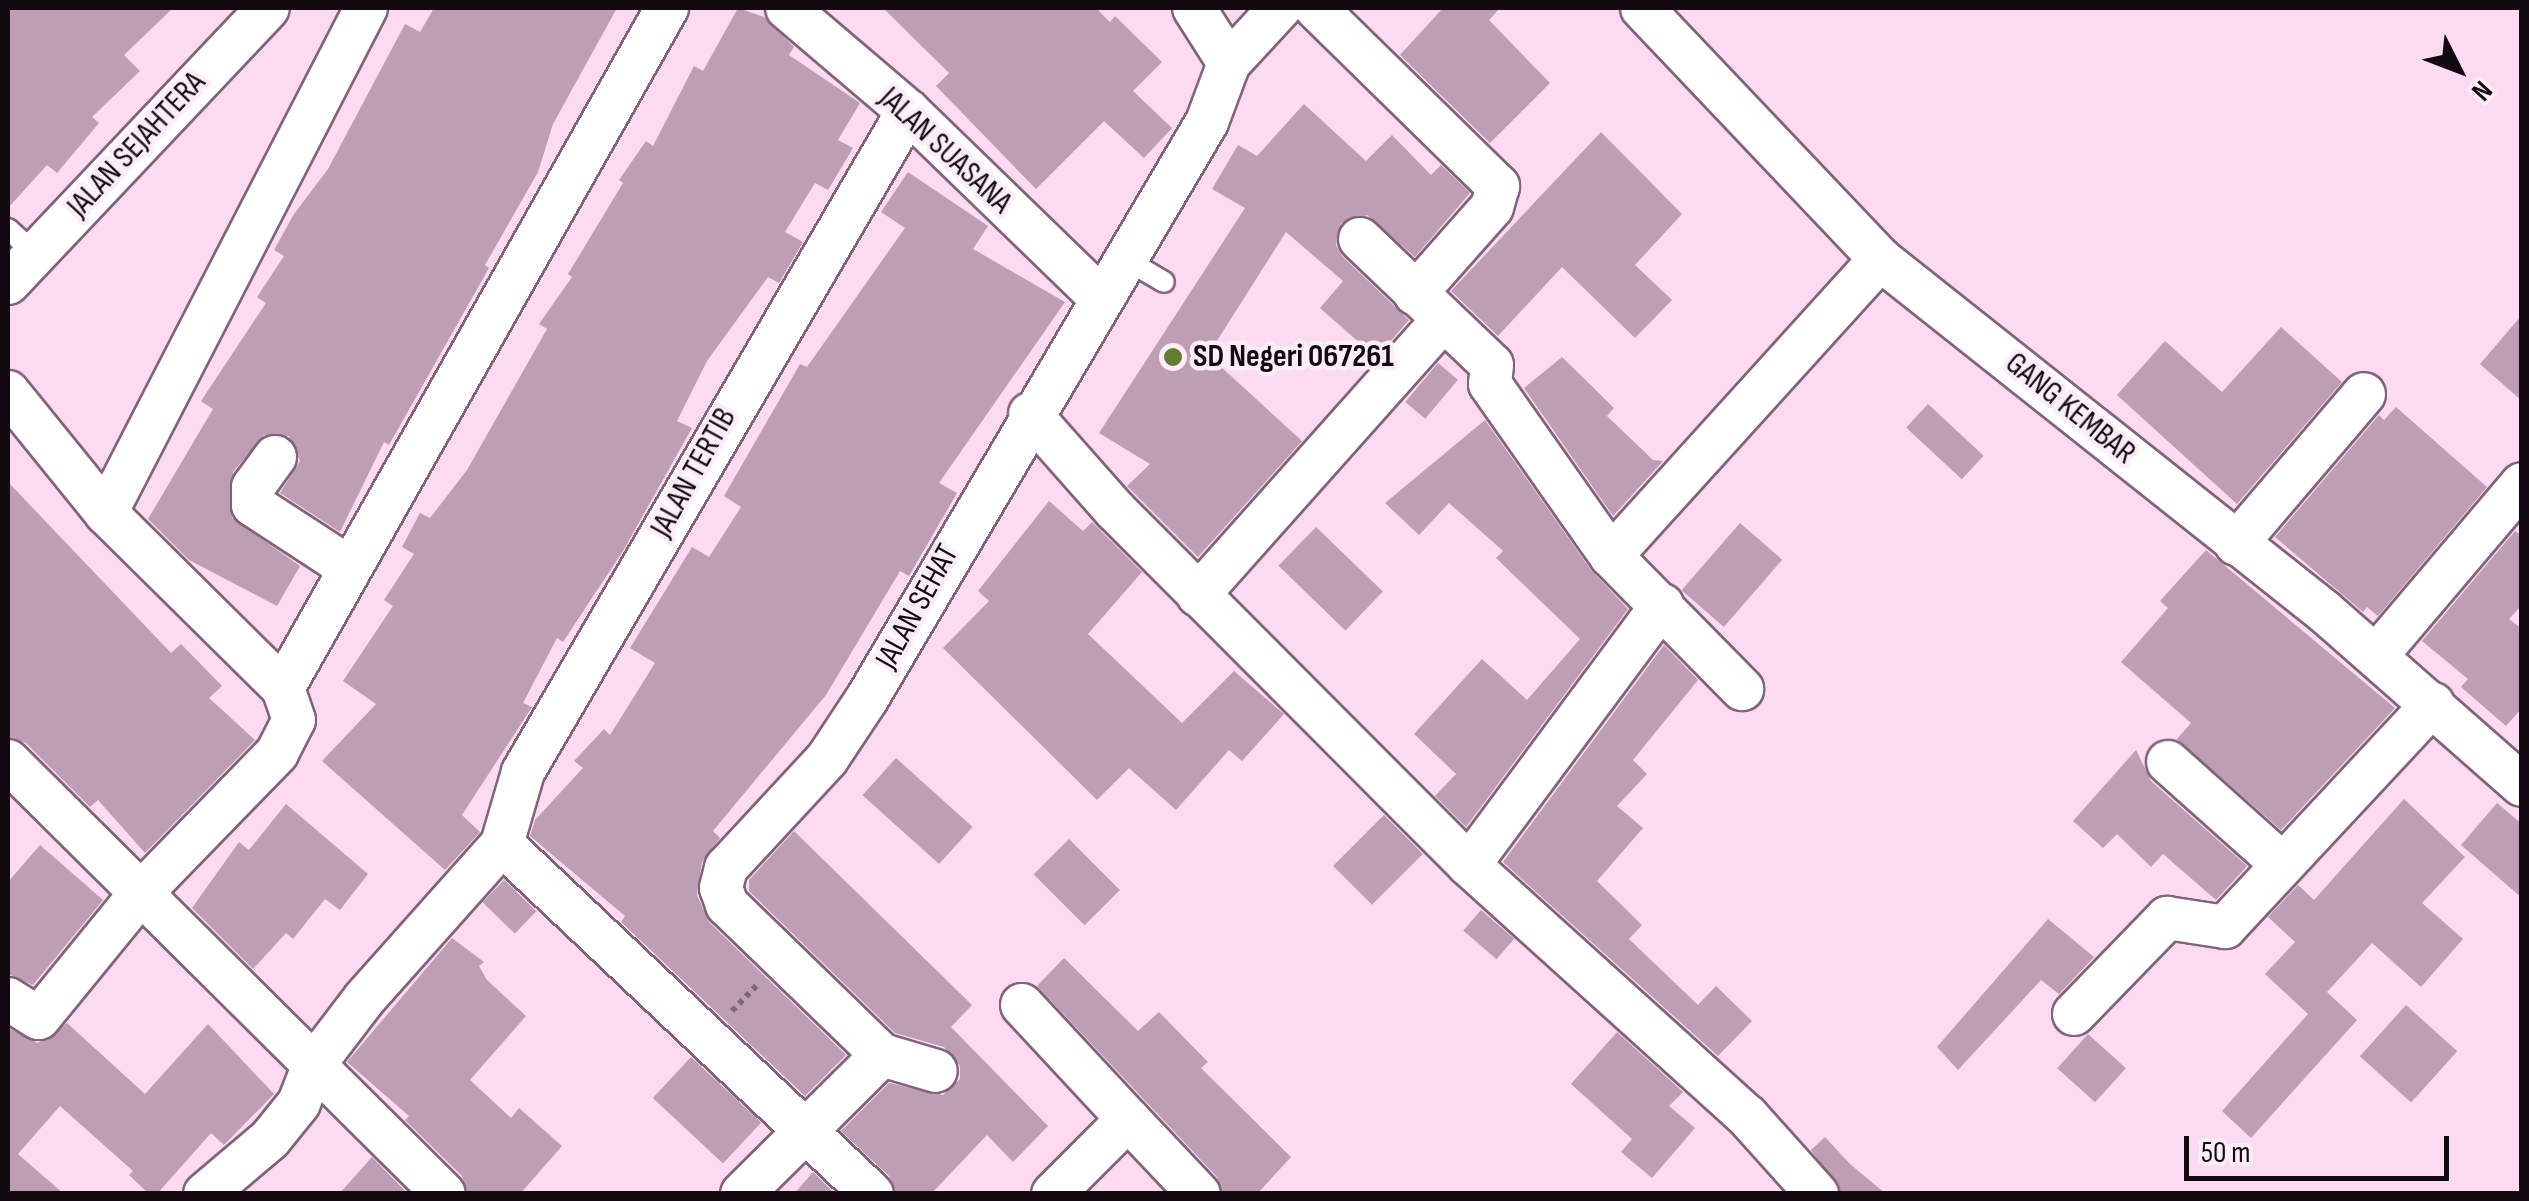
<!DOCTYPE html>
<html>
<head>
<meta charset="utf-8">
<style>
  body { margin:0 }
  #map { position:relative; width:2529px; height:1201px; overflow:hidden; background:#fbdaf2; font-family:"Sofia Sans Condensed",sans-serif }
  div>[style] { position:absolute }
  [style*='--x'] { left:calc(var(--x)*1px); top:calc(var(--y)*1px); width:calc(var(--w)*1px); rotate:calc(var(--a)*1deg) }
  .building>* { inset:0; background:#bd9eb5; transform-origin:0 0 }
  .path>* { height:6px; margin-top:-3px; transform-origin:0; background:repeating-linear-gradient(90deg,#7e6979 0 5px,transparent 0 10px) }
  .roads { filter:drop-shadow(2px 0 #816479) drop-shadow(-2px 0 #816479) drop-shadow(0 2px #816479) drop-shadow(0 -2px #816479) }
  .service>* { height:20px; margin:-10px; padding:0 10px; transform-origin:10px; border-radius:10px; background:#fff }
  .minor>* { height:42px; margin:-21px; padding:0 21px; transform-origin:21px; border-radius:21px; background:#fff }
  .dots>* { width:28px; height:28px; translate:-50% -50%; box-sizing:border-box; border:5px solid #fceef8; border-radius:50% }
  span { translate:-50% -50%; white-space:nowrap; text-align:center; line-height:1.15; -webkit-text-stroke:9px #fceef8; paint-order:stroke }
  .street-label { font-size:32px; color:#130911 }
  .poi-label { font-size:32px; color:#130911; font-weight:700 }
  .left { translate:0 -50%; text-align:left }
  .frame { position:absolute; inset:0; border:10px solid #130911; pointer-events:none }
  .north { position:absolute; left:2409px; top:20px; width:100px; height:100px; -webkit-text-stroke:8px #fceef8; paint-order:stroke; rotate:132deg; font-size:28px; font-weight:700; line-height:40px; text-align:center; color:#130911 }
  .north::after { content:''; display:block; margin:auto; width:35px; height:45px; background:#130911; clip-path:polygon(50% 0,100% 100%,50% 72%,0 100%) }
  .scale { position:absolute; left:2184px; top:1136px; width:265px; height:45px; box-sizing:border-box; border:5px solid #130911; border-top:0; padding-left:12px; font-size:30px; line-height:35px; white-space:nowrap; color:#130911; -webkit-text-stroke:8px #fceef8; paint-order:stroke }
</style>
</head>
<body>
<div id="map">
  <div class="building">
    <i style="clip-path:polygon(8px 8px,173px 8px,124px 55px,140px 71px,92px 117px,99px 123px,57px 173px,47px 165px,8px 208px)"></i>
    <i style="clip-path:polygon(434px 8px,617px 8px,553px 124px,538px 172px,485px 265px,489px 268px,389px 445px,384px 442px,340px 532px,280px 493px,300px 461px,289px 436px,264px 435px,233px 472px,232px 518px,300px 566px,277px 606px,189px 560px,148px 519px,213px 409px,201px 401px,266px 303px,257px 297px,284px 256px,274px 250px,294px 214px,328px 169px,405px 24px,420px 32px)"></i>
    <i style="clip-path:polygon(738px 8px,764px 17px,794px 47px,789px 55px,860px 103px,838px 140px,853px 148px,828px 190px,815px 183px,785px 232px,803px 242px,779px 283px,768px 277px,707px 361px,677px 421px,692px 428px,623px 551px,563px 642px,557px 638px,523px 703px,532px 707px,462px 815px,480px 832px,445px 870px,322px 761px,376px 704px,343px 681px,393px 606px,384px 600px,414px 554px,402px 547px,420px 513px,430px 518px,467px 470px,547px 329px,539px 324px,572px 277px,568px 274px,623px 183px,619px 180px,646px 141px,653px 146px,694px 66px,703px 71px)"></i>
    <i style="clip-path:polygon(883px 8px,1096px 8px,1110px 22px,1115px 16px,1162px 62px,1133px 91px,1172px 128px,1144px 158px,1104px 121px,1036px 189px,936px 86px,949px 73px)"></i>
    <i style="clip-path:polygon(1443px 8px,1500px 8px,1489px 20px,1550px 83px,1490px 143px,1400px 55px)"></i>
    <i style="clip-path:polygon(1304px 104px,1366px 161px,1392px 135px,1431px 175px,1441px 165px,1470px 193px,1415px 257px,1367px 215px,1341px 223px,1336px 245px,1342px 256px,1409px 320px,1367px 368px,1352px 354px,1361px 344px,1320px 308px,1343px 281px,1286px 232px,1208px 355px,1302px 441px,1198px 557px,1127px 486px,1150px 464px,1099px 433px,1245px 208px,1212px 189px,1238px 145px,1257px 156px)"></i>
    <i style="clip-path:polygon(1601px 132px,1682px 214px,1635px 265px,1672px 300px,1635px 338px,1562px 267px,1498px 336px,1451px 291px)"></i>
    <i style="clip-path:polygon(908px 172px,988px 226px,973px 249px,1065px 302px,939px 483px,957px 493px,909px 576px,900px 571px,826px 695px,713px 831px,720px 838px,702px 862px,697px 895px,709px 922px,846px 1055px,805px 1096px,621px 922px,625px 916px,530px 836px,535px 820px,583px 768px,574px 761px,604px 729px,610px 735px,655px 663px,630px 648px,692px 547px,709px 557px,741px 507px,724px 496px,800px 364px,807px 367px,905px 228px,881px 212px)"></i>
    <i style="clip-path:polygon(2522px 315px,2522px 401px,2480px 364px)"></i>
    <i style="clip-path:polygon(2281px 327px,2342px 382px,2237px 504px,2117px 395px,2165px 341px,2222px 392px)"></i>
    <i style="clip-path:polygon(1562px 357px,1614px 408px,1607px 416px,1653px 460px,1663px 461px,1613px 516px,1524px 388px)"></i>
    <i style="left:1438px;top:363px;width:26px;height:51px;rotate:40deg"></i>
    <i style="left:1928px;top:404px;width:76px;height:32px;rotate:43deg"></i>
    <i style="clip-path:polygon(2396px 407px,2487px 487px,2378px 616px,2367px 607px,2363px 612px,2275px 537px,2379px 415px,2384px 420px)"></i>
    <i style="clip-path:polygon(1485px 420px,1591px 570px,1628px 609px,1466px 827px,1435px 796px,1456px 774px,1414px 734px,1482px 659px,1527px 700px,1580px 639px,1496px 558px,1503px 551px,1449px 503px,1419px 535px,1385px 503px)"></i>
    <i style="clip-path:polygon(8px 482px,171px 653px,181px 644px,222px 686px,209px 698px,255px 740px,145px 853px,98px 800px,90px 807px,26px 743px,8px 737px)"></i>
    <i style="clip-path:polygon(1049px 501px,1083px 531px,1092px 522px,1142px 572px,1088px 634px,1182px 723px,1234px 671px,1284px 714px,1242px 761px,1229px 750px,1176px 810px,1129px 768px,1097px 800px,943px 648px,989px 601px,978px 591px)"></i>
    <i style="left:1740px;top:523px;width:56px;height:89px;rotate:41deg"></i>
    <i style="left:1316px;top:527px;width:93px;height:54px;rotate:44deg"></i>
    <i style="clip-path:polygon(2515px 531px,2522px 536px,2522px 605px,2509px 619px,2522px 629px,2522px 708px,2506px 726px,2461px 687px,2468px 679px,2422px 641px)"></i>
    <i style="clip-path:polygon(2206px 550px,2395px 708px,2281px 830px,2177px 739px,2191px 723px,2121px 662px,2168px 608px,2160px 601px)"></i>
    <i style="clip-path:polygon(1664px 645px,1698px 680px,1633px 760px,1647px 774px,1617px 806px,1643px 828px,1597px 881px,1642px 925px,1629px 939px,1698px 1005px,1716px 986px,1752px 1021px,1718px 1056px,1503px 862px)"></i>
    <i style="clip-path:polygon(2136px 750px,2151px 781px,2247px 866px,2216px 900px,2163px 854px,2151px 867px,2117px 834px,2103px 848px,2073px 821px)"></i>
    <i style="left:896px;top:758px;width:103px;height:50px;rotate:42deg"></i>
    <i style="clip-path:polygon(2404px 799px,2465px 857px,2422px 903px,2463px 939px,2421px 987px,2372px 943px,2327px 992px,2357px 1020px,2251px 1138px,2222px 1111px,2308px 1014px,2265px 974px,2295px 942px,2268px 917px,2298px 885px,2314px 900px)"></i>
    <i style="clip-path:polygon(2497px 803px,2522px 824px,2522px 898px,2461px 845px)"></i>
    <i style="clip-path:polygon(286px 804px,368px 874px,340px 910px,325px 899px,293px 939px,286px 933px,253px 969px,192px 908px,239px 842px,249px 850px)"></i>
    <i style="left:1384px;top:815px;width:55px;height:72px;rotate:45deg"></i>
    <i style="clip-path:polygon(794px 831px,972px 1005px,951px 1027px,1048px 1126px,1013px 1162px,987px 1135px,931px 1194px,896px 1194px,889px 1176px,841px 1131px,889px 1083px,943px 1095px,960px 1079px,960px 1066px,944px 1047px,895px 1033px,749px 891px,749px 880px)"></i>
    <i style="left:1069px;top:839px;width:72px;height:50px;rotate:45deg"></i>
    <i style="clip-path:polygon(40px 845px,103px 900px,33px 985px,8px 974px,8px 882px)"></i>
    <i style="left:504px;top:880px;width:45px;height:31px;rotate:44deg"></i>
    <i style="left:1481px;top:910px;width:44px;height:27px;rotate:41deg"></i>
    <i style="clip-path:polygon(2048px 919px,2094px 957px,2059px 994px,2041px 980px,1958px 1070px,1937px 1047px)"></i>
    <i style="clip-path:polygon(452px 938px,484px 962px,479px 966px,487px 980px,526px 1016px,470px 1080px,511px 1118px,519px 1108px,562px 1146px,520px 1194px,468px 1194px,462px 1176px,405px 1120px,409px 1116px,347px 1062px)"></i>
    <i style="clip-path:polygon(1064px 958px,1138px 1031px,1159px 1012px,1208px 1062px,1201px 1068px,1291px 1157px,1257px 1194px,1223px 1194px,1217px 1177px,1037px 986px)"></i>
    <i style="left:2406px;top:1005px;width:69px;height:69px;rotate:42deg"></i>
    <i style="clip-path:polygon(67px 1023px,145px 1094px,208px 1024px,274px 1094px,224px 1145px,211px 1133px,157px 1194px,149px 1194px,129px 1175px,133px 1171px,60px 1106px,18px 1154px,64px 1194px,8px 1194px,8px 1028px,38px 1043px)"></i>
    <i style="clip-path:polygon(1617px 1032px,1683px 1092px,1669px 1106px,1695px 1128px,1652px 1178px,1621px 1152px,1632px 1139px,1571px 1084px)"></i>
    <i style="left:2088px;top:1034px;width:51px;height:46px;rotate:42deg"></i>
    <i style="left:691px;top:1057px;width:96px;height:56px;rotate:43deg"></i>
    <i style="clip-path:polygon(1825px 1137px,1850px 1164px,1886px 1194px,1841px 1194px,1811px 1150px)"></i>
    <i style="clip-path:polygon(372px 1157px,408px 1194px,339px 1194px)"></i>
    <i style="clip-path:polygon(813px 1172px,835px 1194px,794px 1194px)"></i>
  </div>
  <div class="path">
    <i style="--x:732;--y:1011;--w:37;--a:-46"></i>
  </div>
  <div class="roads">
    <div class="service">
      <i style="--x:8;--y:229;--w:36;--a:42"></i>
      <i style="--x:1125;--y:259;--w:45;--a:30.5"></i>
    </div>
    <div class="minor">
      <i style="--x:787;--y:8;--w:159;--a:40.4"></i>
      <i style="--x:908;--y:111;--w:269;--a:44.1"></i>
      <i style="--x:1316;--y:8;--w:255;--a:44.4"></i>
      <i style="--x:1498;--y:186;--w:22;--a:106"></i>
      <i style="--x:1492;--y:207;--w:116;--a:131.5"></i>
      <i style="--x:1642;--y:8;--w:346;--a:46.5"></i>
      <i style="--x:1880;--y:259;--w:568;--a:38.42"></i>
      <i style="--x:2325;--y:612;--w:262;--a:41.3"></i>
      <i style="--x:1229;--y:63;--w:75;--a:-47.2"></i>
      <i style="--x:1360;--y:239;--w:182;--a:43.7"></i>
      <i style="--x:1492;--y:365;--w:19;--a:96"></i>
      <i style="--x:1490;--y:384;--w:210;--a:54.9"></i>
      <i style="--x:1611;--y:556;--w:401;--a:-47.8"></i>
      <i style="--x:8;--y:283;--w:378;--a:-46.6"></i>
      <i style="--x:8;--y:392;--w:156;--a:51"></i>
      <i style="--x:106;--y:513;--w:249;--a:44.7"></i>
      <i style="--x:283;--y:688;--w:781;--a:-60.55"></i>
      <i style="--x:1030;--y:414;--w:128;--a:48.5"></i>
      <i style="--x:1115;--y:510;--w:501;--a:45.08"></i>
      <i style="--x:1469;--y:865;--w:375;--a:42.1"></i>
      <i style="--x:1747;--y:1116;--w:105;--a:48.1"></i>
      <i style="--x:275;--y:457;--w:37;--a:126"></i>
      <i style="--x:253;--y:487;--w:18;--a:90"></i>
      <i style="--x:253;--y:505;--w:113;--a:33.1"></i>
      <i style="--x:106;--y:513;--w:568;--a:-62.76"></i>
      <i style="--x:2236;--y:544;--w:197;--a:-49.5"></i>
      <i style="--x:1611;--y:556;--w:187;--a:45.4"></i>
      <i style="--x:1198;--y:595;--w:368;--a:-48.3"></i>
      <i style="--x:2377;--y:655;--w:224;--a:-49.7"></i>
      <i style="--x:8;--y:761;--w:614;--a:44.8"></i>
      <i style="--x:2168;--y:762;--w:150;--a:41.8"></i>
      <i style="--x:502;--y:844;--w:509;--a:43.41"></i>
      <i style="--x:1469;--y:865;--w:324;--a:-53.4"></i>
      <i style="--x:8;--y:999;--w:36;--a:32"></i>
      <i style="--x:39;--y:1018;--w:160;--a:-50.8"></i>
      <i style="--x:140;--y:894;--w:197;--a:-45.8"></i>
      <i style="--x:277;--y:753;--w:37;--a:-63"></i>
      <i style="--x:294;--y:720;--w:34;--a:-109"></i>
      <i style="--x:1022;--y:1005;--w:156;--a:47.1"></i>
      <i style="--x:2074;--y:1014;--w:134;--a:-45.9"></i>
      <i style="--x:2167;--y:918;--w:59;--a:8.8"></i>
      <i style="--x:2225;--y:927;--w:305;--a:-47"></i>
      <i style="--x:882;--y:1055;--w:56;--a:16.5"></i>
      <i style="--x:205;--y:1194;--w:85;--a:-40.2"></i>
      <i style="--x:270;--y:1139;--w:46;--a:-51.1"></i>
      <i style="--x:299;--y:1103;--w:40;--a:-69"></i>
      <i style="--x:313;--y:1066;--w:84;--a:-52.7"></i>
      <i style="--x:364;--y:999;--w:208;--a:-48.3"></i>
      <i style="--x:502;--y:844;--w:75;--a:-73.7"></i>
      <i style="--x:523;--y:772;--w:765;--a:-59.78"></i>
      <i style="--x:742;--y:1194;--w:197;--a:-44.8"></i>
      <i style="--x:882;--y:1055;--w:216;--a:-135.9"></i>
      <i style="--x:727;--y:905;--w:18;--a:-109"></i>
      <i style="--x:721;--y:888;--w:21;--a:-76"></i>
      <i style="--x:726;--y:868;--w:149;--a:-47.2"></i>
      <i style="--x:827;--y:759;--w:74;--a:-56.5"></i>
      <i style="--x:868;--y:697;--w:667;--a:-59.48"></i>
      <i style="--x:1207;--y:122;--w:63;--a:-69.6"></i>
      <i style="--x:1229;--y:63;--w:65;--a:-122.5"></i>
      <i style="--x:1053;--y:1194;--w:106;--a:-45"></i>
      <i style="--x:1128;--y:1119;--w:103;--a:46.6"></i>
    </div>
  </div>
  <div class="dots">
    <i style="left:1173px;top:357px;background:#627d31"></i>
  </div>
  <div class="street-label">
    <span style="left:137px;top:145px;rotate:-47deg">JALAN SEJAHTERA</span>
    <span style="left:945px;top:151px;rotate:43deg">JALAN SUASANA</span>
    <span style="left:2070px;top:409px;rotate:39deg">GANG KEMBAR</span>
    <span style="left:694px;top:473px;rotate:-61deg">JALAN TERTIB</span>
    <span style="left:918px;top:607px;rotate:-61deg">JALAN SEHAT</span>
  </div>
  <div class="poi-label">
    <span class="left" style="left:1193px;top:357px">SD Negeri 067261</span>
  </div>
  <div class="frame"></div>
  <div class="north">N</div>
  <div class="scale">50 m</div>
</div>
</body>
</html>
